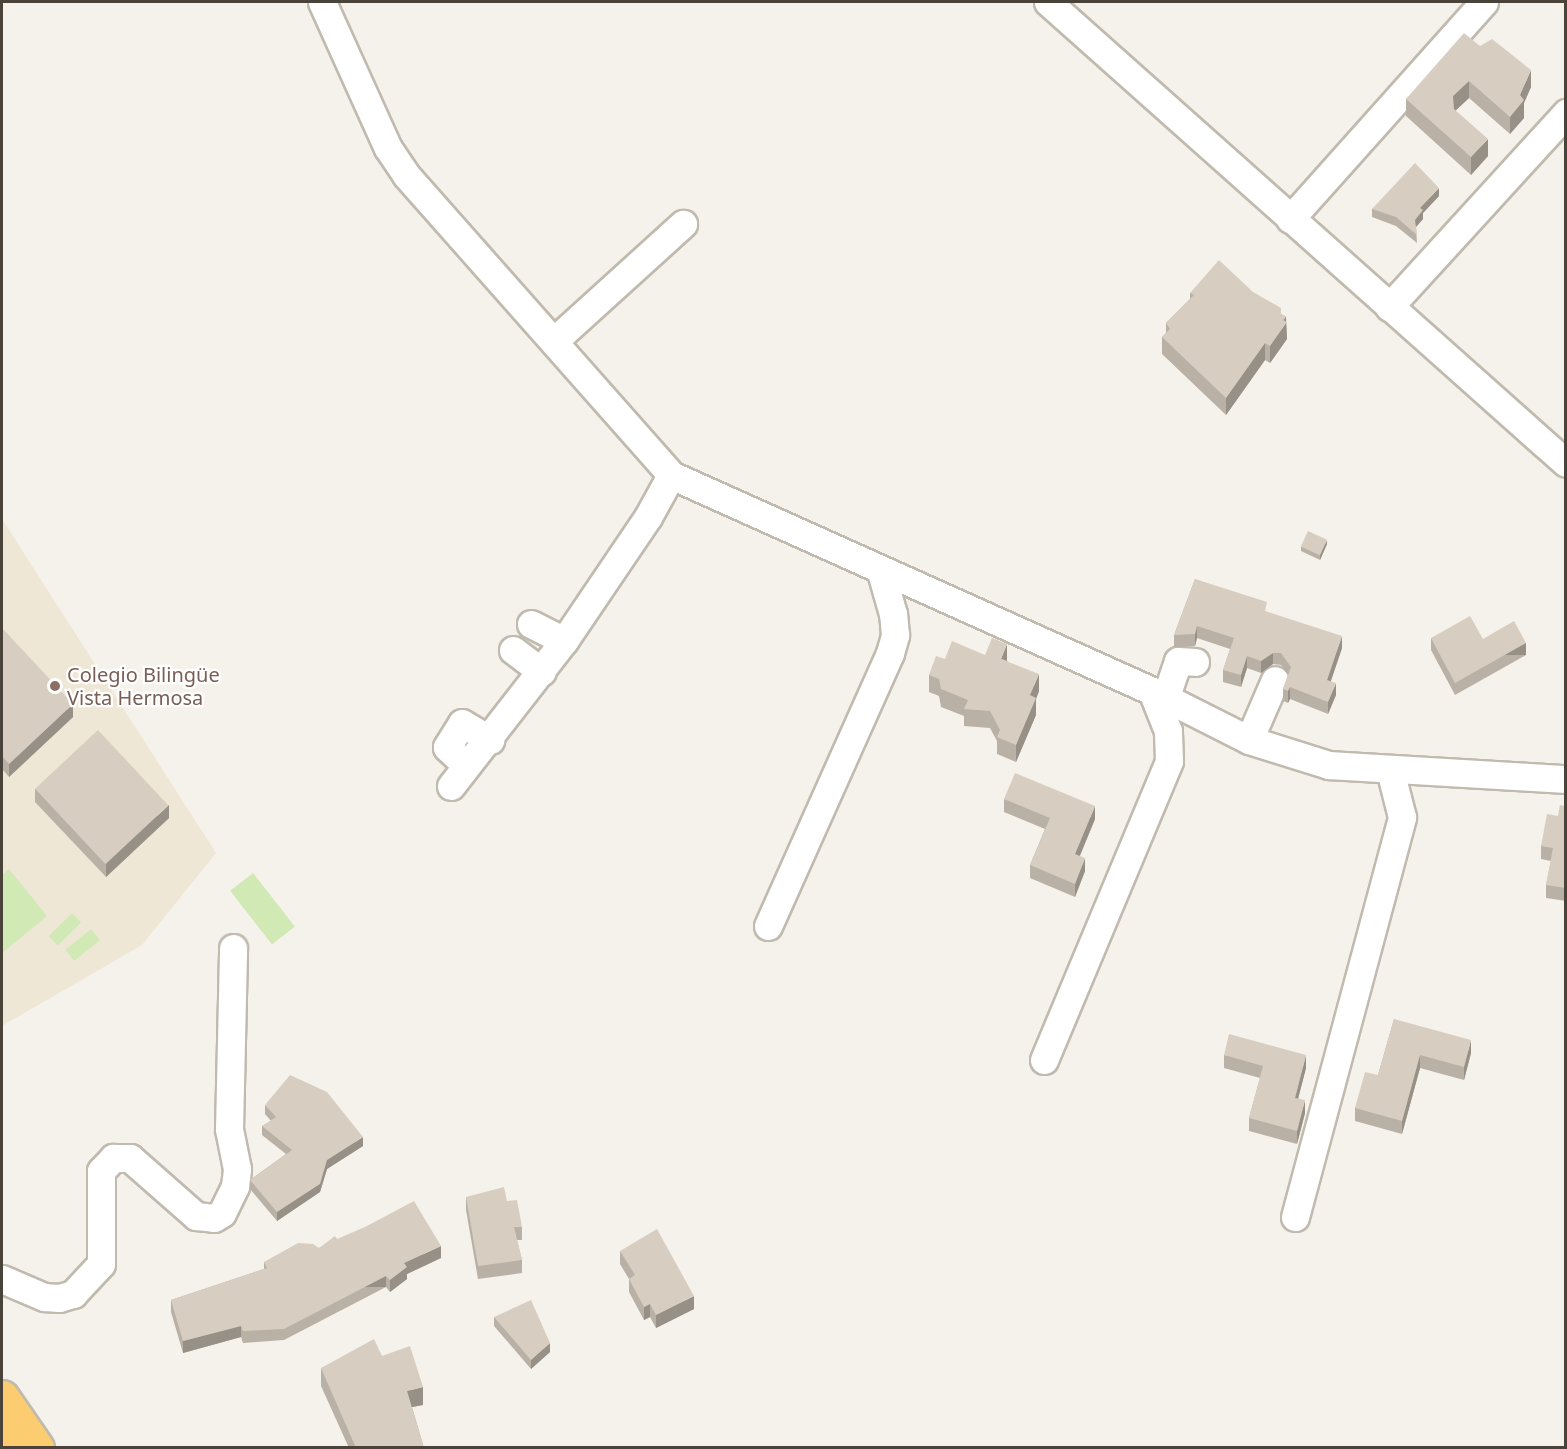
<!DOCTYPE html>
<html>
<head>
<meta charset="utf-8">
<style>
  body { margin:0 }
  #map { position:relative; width:1567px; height:1449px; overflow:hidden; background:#f5f2ec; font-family:"Noto Sans",sans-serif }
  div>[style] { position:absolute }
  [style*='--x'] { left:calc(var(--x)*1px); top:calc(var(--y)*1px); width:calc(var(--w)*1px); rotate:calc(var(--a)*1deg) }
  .education>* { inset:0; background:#eee7d6 }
  .green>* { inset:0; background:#d1e9b5; transform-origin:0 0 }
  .roads { filter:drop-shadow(2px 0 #c1baae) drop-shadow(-2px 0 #c1baae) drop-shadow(0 2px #c1baae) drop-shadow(0 -2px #c1baae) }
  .minor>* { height:27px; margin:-13.5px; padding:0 13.5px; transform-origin:13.5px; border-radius:13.5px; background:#fff }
  .highway>* { height:33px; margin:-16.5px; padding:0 16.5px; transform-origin:16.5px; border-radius:16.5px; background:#fccd70 }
  .wall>* { inset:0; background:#b9b1a6 }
  .shaded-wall>* { inset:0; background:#969087; transform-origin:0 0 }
  .building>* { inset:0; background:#d7cec1; transform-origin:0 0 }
  .dots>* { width:16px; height:16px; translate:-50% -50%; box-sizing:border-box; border:3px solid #fff; border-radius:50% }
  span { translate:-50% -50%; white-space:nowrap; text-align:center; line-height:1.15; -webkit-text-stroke:4.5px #fff; paint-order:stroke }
  .education-label { font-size:20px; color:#785e54 }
  .left { translate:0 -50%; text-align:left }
  .frame { position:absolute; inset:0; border:3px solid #4a4339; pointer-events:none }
</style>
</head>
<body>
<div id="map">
  <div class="education">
    <i style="clip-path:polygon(2px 519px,216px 853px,142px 945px,2px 1026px)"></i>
  </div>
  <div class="green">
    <i style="clip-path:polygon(9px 869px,47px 916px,2px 953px,2px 875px)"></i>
    <i style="left:253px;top:873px;width:68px;height:29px;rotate:52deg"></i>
    <i style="left:72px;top:913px;width:13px;height:33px;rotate:45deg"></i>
    <i style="left:91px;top:929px;width:14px;height:33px;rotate:51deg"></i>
  </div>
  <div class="roads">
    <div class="minor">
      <i style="--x:322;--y:2;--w:160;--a:65.7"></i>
      <i style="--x:388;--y:148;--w:32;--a:56"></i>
      <i style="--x:406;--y:175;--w:400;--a:48.5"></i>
      <i style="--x:671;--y:475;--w:527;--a:24.18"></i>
      <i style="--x:1152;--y:691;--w:109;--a:26.8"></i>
      <i style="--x:1249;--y:740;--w:84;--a:17.4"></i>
      <i style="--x:1329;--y:765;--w:237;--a:3.4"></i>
      <i style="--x:1048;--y:2;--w:693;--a:41.67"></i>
      <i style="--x:1290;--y:219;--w:291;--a:-48.2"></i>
      <i style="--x:1389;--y:307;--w:263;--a:-47.6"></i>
      <i style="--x:555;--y:340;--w:173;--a:-42.2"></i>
      <i style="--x:531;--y:624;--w:37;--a:27"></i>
      <i style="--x:513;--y:650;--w:36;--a:37"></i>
      <i style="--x:1165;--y:699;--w:40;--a:-71.1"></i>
      <i style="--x:1178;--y:661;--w:17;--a:3"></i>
      <i style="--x:1249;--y:740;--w:65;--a:-66.6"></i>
      <i style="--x:466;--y:765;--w:26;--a:-137"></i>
      <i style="--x:447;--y:747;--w:28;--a:-58"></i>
      <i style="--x:462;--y:723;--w:33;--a:31"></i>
      <i style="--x:451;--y:786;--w:184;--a:-52.1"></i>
      <i style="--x:564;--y:641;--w:150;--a:-55.9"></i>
      <i style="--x:648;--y:517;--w:48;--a:-61.3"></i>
      <i style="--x:768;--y:926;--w:299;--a:-65.9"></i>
      <i style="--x:890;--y:653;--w:19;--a:-74"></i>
      <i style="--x:895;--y:635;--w:21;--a:-95"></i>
      <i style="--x:893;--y:614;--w:44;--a:-105.9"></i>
      <i style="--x:1044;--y:1060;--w:324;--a:-67.3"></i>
      <i style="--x:1169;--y:761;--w:30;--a:-92"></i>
      <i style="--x:1168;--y:731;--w:43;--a:-111.8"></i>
      <i style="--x:1295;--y:1217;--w:414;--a:-75"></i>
      <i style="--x:1402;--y:817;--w:49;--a:-104.3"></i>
      <i style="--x:2;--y:1279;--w:46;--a:23.2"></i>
      <i style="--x:44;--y:1297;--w:15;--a:4"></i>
      <i style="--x:59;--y:1298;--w:15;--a:-16"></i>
      <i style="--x:73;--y:1294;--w:41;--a:-47"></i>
      <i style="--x:101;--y:1264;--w:93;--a:-90"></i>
      <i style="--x:101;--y:1171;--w:18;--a:-47"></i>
      <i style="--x:113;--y:1158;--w:17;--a:0"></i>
      <i style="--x:130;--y:1158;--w:88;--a:41.3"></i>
      <i style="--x:196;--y:1216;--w:18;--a:6"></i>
      <i style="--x:214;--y:1218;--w:9;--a:-32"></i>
      <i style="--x:222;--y:1213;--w:30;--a:-64"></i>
      <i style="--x:235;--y:1186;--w:17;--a:-83"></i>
      <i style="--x:237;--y:1169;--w:41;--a:-101.3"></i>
      <i style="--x:229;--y:1129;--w:181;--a:-88.7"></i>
    </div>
    <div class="highway">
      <i style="--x:2;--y:1397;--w:62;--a:55.5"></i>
      <i style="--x:2;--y:1440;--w:9;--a:58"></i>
    </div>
  </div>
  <div class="wall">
    <i style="clip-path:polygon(1480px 46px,1531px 87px,1524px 103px,1524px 118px,1510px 134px,1469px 98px,1455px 111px,1488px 156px,1471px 175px,1406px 116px,1406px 99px)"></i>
    <i style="clip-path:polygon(1439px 196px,1423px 213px,1423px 219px,1416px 227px,1417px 243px,1396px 226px,1372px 217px,1372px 209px)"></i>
    <i style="clip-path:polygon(1253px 292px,1281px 314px,1286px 322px,1287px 339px,1270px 363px,1265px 360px,1226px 415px,1162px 354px,1162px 337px,1166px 333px,1166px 323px,1190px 299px,1190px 293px)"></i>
    <i style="clip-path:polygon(1327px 544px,1320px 560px,1301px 551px,1301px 547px)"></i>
    <i style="clip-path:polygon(1195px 579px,1267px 612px,1342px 648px,1331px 681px,1336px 695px,1328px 714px,1290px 699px,1288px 703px,1283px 701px,1283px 689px,1288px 675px,1281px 665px,1273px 664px,1261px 673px,1247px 668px,1241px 687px,1223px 682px,1223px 670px,1230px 649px,1197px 638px,1195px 646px,1174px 647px,1174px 635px)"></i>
    <i style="clip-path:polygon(2px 630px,73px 717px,9px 777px,2px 769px)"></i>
    <i style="clip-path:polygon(1431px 638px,1483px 639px,1526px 655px,1455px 695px,1431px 650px)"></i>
    <i style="clip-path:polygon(985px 655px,1007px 661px,1039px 691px,1036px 699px,1036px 715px,1016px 762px,997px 754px,997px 741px,990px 728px,964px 726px,964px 716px,941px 707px,939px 696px,929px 692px,929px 675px,945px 659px)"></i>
    <i style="clip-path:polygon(35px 789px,169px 818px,106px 877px,35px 802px)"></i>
    <i style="clip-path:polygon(1004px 799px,1095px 819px,1080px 856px,1085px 871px,1075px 897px,1030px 878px,1030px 865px,1045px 829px,1004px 812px)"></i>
    <i style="clip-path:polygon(1566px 806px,1566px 901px,1546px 898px,1546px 885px,1551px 861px,1541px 859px,1541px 846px,1558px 816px)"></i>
    <i style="clip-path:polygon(1394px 1019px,1471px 1053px,1464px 1080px,1420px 1068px,1402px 1134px,1355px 1121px,1355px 1108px,1378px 1075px)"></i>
    <i style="clip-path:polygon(1224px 1055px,1306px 1068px,1298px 1098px,1305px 1113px,1297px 1144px,1249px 1131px,1249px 1118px,1260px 1078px,1224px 1068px)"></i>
    <i style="clip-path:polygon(265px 1105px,363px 1146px,327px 1169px,320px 1192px,277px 1221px,250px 1189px,250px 1180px,286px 1154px,262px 1135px,262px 1126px,271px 1121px,265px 1114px)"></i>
    <i style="clip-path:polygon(466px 1197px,507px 1201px,522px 1227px,522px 1240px,517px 1240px,522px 1260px,522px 1273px,478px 1279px,466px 1210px)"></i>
    <i style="clip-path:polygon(337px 1239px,441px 1258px,407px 1274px,407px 1279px,390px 1292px,386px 1287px,284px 1340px,243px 1343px,241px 1337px,183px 1353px,171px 1312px,171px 1300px,264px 1269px,264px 1262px,319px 1248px)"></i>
    <i style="clip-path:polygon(620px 1251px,694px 1309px,656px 1328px,650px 1317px,644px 1320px,629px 1292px,629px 1279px,620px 1264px)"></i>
    <i style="clip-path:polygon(494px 1317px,550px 1352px,531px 1369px,494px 1326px)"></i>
    <i style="clip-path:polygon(382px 1356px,423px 1405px,412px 1407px,424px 1448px,349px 1448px,321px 1386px,321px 1368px)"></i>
  </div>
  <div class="shaded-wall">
    <i style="clip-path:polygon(1531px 70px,1531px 87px,1524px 103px,1524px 118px,1510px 134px,1510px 117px,1520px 95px)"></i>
    <i style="clip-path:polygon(1469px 81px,1469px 98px,1453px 113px,1453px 96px)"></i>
    <i style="clip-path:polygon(1488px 139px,1488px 156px,1471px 175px,1471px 157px)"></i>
    <i style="clip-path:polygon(1439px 188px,1439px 196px,1423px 213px,1423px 219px,1415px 228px,1415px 220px,1420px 208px)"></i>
    <i style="clip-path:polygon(1286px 316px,1287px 339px,1270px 363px,1270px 346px)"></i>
    <i style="clip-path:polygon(1265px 343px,1265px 360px,1226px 415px,1226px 398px)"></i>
    <i style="clip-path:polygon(1327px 540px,1327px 544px,1320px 560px,1320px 555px)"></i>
    <i style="clip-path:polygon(1197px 626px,1197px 638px,1195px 646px,1195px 634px)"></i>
    <i style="clip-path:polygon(1342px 636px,1342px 648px,1327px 692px,1327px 680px)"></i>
    <i style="left:1526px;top:643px;width:12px;height:81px;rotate:90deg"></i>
    <i style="clip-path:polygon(1007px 644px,1007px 661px,1001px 659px)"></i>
    <i style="clip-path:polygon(1273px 653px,1273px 664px,1261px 673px,1261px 661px)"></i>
    <i style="clip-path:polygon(1247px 656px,1247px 668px,1241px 687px,1241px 675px)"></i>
    <i style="clip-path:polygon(1039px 674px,1039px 691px,1036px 699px,1036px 715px,1016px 762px,1016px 745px,1030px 695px)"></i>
    <i style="clip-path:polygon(1336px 683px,1336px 695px,1328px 714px,1328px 702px)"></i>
    <i style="clip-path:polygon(1290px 687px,1290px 699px,1288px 703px,1288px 691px)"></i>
    <i style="clip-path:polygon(73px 704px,73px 717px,9px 777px,9px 764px)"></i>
    <i style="clip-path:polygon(169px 805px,169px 818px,106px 877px,106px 864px)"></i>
    <i style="clip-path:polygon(1095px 806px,1095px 819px,1075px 867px,1075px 854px)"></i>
    <i style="clip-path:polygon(1085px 858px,1085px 871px,1075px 897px,1075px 884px)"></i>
    <i style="clip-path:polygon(1471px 1040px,1471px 1053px,1464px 1080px,1464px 1067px)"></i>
    <i style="clip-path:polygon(1306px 1055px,1306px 1068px,1295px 1111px,1295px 1098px)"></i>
    <i style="clip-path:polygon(1420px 1055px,1420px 1068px,1402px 1134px,1402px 1121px)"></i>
    <i style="clip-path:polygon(1305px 1100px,1305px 1113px,1297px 1144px,1297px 1131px)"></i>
    <i style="clip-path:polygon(363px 1137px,363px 1146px,327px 1169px,320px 1192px,277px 1221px,277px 1212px,327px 1160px)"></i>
    <i style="clip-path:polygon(441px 1246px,441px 1258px,407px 1274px,407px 1279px,390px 1292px,390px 1280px,404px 1263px)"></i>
    <i style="left:386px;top:1276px;width:11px;height:115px;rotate:90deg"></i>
    <i style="clip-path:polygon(694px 1296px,694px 1309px,656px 1328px,656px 1315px)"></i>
    <i style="clip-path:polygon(650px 1304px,650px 1317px,644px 1320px,644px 1307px)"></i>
    <i style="clip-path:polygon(241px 1326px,241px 1337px,183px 1353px,183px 1341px)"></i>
    <i style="clip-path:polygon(550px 1343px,550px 1352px,531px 1369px,531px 1360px)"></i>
    <i style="clip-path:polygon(423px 1387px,423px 1405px,407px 1408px,407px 1391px)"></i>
  </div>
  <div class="building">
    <i style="clip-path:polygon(1464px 33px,1480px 46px,1492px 39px,1531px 70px,1520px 95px,1524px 100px,1510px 117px,1469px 81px,1453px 96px,1454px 109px,1488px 139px,1471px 157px,1406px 99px)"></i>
    <i style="clip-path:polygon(1415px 163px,1439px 188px,1420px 208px,1423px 210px,1415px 220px,1417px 235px,1396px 217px,1372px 209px)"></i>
    <i style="clip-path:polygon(1219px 260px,1253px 292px,1281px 308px,1281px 314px,1286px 316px,1283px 320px,1287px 322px,1270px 346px,1265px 343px,1226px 398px,1162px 337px,1170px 329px,1166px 323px,1194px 295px,1190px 293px)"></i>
    <i style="left:1308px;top:531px;width:21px;height:17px;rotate:25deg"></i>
    <i style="clip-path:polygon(1195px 579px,1267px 602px,1265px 611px,1342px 636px,1327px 680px,1336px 683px,1328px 702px,1290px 687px,1288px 691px,1283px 689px,1291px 667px,1281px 653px,1273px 653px,1261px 661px,1247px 656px,1241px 675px,1223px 670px,1234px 638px,1197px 626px,1195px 634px,1174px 635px)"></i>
    <i style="clip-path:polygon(1470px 616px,1483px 639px,1514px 621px,1526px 643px,1455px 683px,1431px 638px)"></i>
    <i style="clip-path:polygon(3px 629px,73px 704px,9px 764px,2px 756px,2px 630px)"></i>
    <i style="clip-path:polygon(992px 638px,1007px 644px,1001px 659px,1039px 674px,1030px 695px,1036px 698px,1016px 745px,997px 737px,1000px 730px,990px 711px,964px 709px,968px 700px,941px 689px,939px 679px,929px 675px,936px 656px,945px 659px,952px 641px,985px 655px)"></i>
    <i style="left:98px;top:730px;width:103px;height:86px;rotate:47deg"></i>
    <i style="clip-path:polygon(1015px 773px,1095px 806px,1075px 854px,1085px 858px,1075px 884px,1030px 865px,1050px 818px,1004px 799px)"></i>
    <i style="clip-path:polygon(1560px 805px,1566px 806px,1566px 888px,1546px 885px,1553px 848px,1541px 846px,1547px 814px,1558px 816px)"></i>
    <i style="clip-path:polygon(1394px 1019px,1471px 1040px,1464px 1067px,1420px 1055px,1402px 1121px,1355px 1108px,1365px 1072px,1378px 1075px)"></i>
    <i style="clip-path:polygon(1229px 1034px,1306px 1055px,1295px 1098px,1305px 1100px,1297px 1131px,1249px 1118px,1263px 1066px,1224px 1055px)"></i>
    <i style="clip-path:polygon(290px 1075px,327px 1092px,363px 1137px,327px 1160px,320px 1184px,277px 1212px,250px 1180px,292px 1150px,262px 1126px,276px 1117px,265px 1105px)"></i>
    <i style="clip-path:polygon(504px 1187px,507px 1201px,517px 1200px,522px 1227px,514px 1227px,522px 1260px,478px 1266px,466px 1197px)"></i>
    <i style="clip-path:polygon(414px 1201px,441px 1246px,404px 1263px,407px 1267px,390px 1280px,386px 1276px,284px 1329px,243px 1331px,241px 1326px,183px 1341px,171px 1300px,267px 1268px,264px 1262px,298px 1243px,313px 1244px,319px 1248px,335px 1236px,337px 1239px,365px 1227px)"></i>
    <i style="clip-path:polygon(657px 1229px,694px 1296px,656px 1315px,650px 1304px,644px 1307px,629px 1279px,635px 1275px,620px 1251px)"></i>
    <i style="clip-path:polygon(531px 1300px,550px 1343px,531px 1360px,494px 1317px)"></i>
    <i style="clip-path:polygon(374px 1339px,382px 1356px,410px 1346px,423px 1387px,407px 1391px,424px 1448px,356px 1448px,321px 1368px)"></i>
  </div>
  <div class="dots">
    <i style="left:55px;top:686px;background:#8d6e63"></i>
  </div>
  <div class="education-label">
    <span class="left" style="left:67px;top:686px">Colegio Bilingüe<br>Vista Hermosa</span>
  </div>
  <div class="frame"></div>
</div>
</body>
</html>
